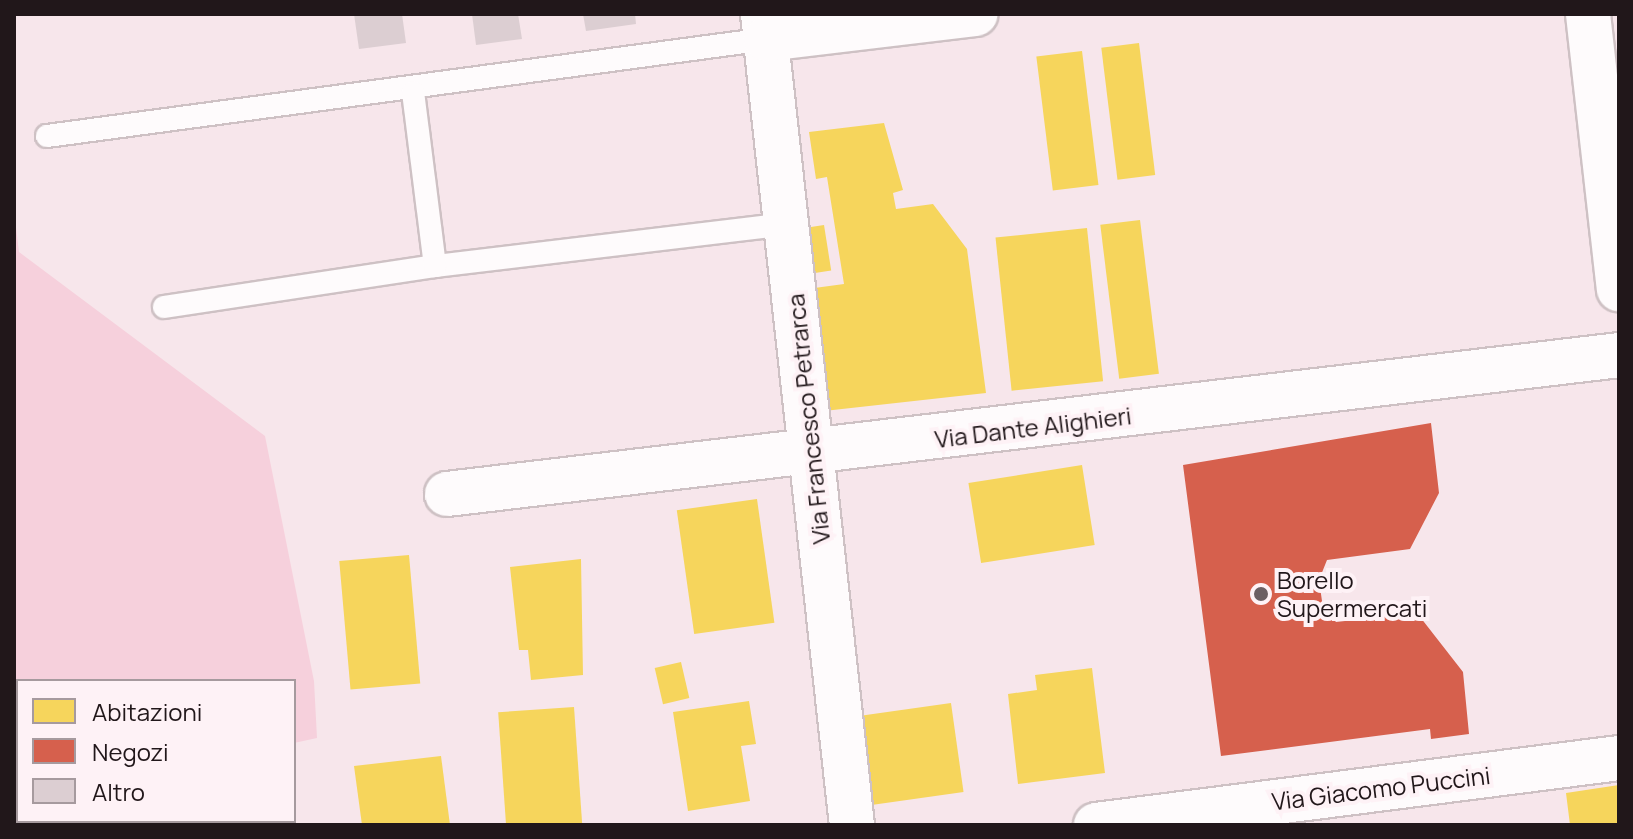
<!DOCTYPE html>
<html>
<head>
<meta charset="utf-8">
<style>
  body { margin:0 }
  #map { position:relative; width:1633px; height:839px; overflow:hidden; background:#f7e6eb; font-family:Manrope,sans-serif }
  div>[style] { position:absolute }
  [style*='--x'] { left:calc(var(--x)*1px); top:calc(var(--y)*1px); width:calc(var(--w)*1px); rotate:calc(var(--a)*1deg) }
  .green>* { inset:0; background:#f6d0dc }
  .homes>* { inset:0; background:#f6d55c; transform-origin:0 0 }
  .shops>* { inset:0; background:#d6604d }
  .building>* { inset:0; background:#dcced2 }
  .roads { filter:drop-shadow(2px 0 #cec1c4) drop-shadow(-2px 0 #cec1c4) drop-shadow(0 2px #cec1c4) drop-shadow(0 -2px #cec1c4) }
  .service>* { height:22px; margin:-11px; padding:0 11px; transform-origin:11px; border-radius:11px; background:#fefbfc }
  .minor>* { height:44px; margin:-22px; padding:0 22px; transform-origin:22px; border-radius:22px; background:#fefbfc }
  .primary>* { height:44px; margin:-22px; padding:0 22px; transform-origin:22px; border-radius:22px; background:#fefbfc }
  .dots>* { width:22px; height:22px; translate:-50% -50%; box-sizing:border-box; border:4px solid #fef2f6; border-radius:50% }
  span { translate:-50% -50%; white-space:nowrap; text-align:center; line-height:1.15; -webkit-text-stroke:8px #fef2f6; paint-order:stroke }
  .street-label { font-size:24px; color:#21171a }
  .poi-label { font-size:24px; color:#21171a }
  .left { translate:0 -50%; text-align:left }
  .frame { position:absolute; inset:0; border:16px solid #21171a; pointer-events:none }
  .legend { position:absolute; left:16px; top:679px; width:280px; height:144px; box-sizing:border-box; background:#fef2f6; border:2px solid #a69a9e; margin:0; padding:10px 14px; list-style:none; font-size:24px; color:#21171a }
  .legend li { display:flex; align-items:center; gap:16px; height:40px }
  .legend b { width:40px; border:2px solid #a69a9e }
</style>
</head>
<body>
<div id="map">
  <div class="green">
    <i style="clip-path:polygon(14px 211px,19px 252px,265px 436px,314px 681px,317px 738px,294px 743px,294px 681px,18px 681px,18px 821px,262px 825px,14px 825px)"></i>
  </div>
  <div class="homes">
    <i style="left:1139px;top:43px;width:133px;height:38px;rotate:83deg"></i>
    <i style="left:1082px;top:51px;width:135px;height:46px;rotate:83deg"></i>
    <i style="clip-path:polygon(884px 123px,903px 190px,893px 193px,896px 209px,933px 204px,967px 249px,986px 393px,824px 411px,807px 289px,844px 284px,827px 177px,816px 179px,809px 132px)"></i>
    <i style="left:1140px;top:220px;width:155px;height:40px;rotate:83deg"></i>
    <i style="left:824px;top:225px;width:46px;height:23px;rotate:81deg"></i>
    <i style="left:1087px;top:228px;width:154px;height:92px;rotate:84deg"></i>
    <i style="left:1082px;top:465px;width:81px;height:115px;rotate:81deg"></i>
    <i style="left:757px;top:499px;width:125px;height:81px;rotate:82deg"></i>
    <i style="left:409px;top:555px;width:129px;height:70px;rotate:85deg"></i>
    <i style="clip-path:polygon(581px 559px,583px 675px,531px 680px,528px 650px,519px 650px,510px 567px)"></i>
    <i style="left:681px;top:662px;width:37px;height:27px;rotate:77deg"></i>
    <i style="clip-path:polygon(1092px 668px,1105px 773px,1018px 784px,1008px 694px,1037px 690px,1035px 675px)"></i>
    <i style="clip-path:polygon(749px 701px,756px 744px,741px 746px,750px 801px,688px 811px,673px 712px)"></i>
    <i style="left:951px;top:703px;width:90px;height:93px;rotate:82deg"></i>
    <i style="left:574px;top:707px;width:118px;height:76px;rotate:86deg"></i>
    <i style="clip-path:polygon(441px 756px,450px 825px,362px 825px,354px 766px)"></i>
    <i style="clip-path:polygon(1619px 785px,1619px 825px,1570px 825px,1566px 793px)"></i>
  </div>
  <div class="shops">
    <i style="clip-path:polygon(1431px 423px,1439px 493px,1410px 549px,1327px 560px,1319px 580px,1323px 608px,1336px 622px,1417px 613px,1463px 672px,1469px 734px,1431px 739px,1430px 729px,1221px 756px,1183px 465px)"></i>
  </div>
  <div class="building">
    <i style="clip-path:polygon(354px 14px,402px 14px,406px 43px,359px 49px)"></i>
    <i style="clip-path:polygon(472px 14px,518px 14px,522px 39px,476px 45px)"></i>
    <i style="clip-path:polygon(583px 14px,635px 14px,636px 24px,586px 31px)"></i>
  </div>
  <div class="roads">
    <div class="service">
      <i style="--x:47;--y:136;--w:726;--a:-7.68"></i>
      <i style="--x:435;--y:266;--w:354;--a:-6.8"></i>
      <i style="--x:164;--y:307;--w:274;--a:-8.6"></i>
      <i style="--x:435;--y:266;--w:175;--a:-97.2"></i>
    </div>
    <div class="minor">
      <i style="--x:763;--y:14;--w:816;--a:83.74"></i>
      <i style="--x:766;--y:39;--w:211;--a:-6.8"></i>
      <i style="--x:447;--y:494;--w:1180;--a:-6.76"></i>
      <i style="--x:1096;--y:825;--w:527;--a:-7.3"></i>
    </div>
    <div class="primary">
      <i style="--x:1588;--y:14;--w:277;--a:83.6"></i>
    </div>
  </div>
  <div class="dots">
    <i style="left:1261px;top:594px;background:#6c5f63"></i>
  </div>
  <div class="street-label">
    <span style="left:808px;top:419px;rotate:-96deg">Via Francesco Petrarca</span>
    <span style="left:1033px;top:427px;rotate:-7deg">Via Dante Alighieri</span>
    <span style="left:1381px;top:788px;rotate:-7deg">Via Giacomo Puccini</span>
  </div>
  <div class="poi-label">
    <span class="left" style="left:1277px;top:594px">Borello<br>Supermercati</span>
  </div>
  <div class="frame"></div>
  <ul class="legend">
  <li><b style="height:22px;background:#f6d55c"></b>Abitazioni</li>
  <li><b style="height:22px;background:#d6604d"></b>Negozi</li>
  <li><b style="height:22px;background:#dcced2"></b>Altro</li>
  </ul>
</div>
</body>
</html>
